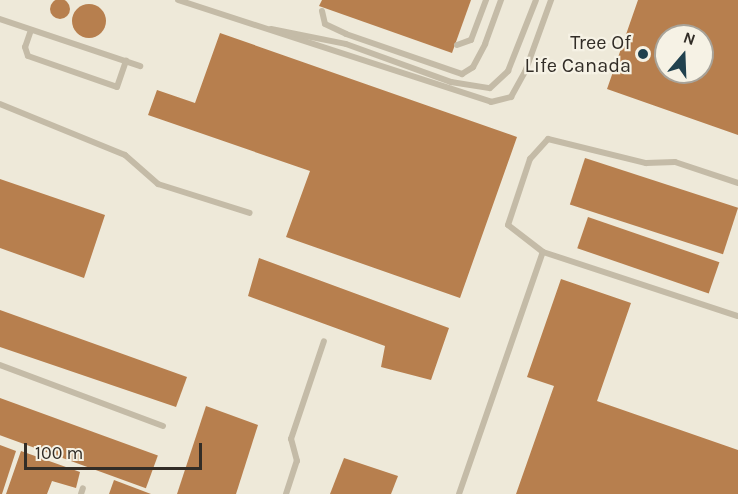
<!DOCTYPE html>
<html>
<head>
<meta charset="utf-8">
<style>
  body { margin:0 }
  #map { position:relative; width:738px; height:494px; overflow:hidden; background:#eee9d9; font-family:Karla,sans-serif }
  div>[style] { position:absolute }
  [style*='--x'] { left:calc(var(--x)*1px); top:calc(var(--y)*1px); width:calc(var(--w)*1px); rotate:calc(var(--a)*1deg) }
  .building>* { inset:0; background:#b77f4e; transform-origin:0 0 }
  .round { border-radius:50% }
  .lane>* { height:6px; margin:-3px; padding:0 3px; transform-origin:3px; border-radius:3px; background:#c4bba7 }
  .dots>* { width:16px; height:16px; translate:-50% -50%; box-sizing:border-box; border:3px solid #f6f2e5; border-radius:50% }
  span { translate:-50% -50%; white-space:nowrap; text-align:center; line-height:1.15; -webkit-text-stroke:4.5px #f6f2e5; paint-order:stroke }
  .poi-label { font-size:20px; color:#322d27 }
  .right { translate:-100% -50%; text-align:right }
  .north { position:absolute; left:654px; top:24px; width:60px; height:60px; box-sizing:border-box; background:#f6f2e5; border:2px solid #a8a399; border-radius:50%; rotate:19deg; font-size:16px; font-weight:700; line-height:24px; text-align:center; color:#322d27 }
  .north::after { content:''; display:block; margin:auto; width:21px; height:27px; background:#21414e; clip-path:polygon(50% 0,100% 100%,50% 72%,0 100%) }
  .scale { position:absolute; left:24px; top:443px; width:178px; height:27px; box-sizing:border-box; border:3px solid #322d27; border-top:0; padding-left:8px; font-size:18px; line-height:21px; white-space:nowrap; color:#322d27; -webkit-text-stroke:4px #f6f2e5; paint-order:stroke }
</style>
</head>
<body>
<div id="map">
  <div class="building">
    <i class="round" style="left:50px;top:-1px;width:20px;height:20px"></i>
    <i style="clip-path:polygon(322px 0,471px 0,452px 53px,319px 6px)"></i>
    <i style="clip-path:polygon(evenodd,638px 0,738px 0,738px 135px,607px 89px,638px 0,666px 36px,702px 36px,702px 72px,666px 72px,666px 36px)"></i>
    <i class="round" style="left:72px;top:4px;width:34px;height:34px"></i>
    <i style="clip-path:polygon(220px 33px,517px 137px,460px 298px,286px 237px,310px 171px,148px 115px,157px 90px,195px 103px)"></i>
    <i style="left:585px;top:158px;width:161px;height:49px;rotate:18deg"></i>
    <i style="clip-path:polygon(0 179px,105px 215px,84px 278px,0 248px)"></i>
    <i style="left:588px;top:217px;width:139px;height:33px;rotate:19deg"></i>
    <i style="clip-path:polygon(259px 258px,449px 328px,431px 380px,381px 367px,385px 346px,248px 296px)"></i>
    <i style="clip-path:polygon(561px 279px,631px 303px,597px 401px,738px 450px,738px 494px,516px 494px,554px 386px,527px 377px)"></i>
    <i style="clip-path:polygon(0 310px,187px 377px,176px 407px,0 347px)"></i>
    <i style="left:0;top:398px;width:168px;height:35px;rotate:20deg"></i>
    <i style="clip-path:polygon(206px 406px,258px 425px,236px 494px,177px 494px)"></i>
    <i style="clip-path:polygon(0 445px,16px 451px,2px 494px,0 494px)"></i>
    <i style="clip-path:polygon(21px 451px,80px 472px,76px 488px,52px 481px,47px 494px,6px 494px)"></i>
    <i style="clip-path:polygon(344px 458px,398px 476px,391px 494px,330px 494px)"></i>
    <i style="clip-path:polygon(114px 480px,151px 494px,109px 494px)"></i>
  </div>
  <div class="lane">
    <i style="--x:178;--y:0;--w:329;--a:18"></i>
    <i style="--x:491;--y:102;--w:21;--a:-14"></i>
    <i style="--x:511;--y:97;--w:29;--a:-61"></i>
    <i style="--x:525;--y:72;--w:77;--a:-70.1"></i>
    <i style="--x:322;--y:11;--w:13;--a:77"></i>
    <i style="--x:325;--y:24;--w:23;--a:25"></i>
    <i style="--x:346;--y:34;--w:123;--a:19"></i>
    <i style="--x:462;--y:74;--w:13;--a:-32"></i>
    <i style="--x:473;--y:67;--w:26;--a:-62"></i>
    <i style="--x:485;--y:44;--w:47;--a:-70"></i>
    <i style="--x:0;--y:19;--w:148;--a:18.6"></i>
    <i style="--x:271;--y:29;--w:76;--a:11.3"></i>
    <i style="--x:346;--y:44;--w:112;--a:19.9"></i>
    <i style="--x:451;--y:82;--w:39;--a:9"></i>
    <i style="--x:490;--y:88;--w:25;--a:-43"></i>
    <i style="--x:508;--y:71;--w:76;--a:-68.5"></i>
    <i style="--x:31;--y:30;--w:18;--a:109"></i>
    <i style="--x:25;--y:47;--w:9;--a:72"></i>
    <i style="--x:28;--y:56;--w:94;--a:19.2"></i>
    <i style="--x:117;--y:87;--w:28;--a:-71"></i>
    <i style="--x:457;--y:45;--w:15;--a:-20"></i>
    <i style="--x:471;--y:40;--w:43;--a:-69.4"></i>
    <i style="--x:0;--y:104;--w:135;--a:22.2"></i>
    <i style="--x:125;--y:155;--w:44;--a:41.3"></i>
    <i style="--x:158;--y:184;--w:96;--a:17.5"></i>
    <i style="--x:543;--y:252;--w:205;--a:18.2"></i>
    <i style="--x:0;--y:365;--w:174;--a:20.5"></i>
    <i style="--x:81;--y:494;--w:6;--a:-72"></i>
    <i style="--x:286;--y:494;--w:35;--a:-72"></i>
    <i style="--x:297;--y:461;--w:23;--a:-105"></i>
    <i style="--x:291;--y:439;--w:103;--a:-71.4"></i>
    <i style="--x:459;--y:494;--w:256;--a:-70.9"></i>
    <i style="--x:543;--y:252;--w:44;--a:-142.4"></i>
    <i style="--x:508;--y:225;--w:70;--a:-71.6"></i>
    <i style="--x:530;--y:159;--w:27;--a:-48"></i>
    <i style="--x:548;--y:139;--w:101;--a:13.8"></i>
    <i style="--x:646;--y:163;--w:29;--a:-2"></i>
    <i style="--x:675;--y:162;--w:66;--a:18.4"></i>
  </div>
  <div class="dots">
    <i style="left:643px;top:54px;background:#21414e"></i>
  </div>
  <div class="poi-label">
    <span class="right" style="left:631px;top:54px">Tree Of<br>Life Canada</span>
  </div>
  <div class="north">N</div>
  <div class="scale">100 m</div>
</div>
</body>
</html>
